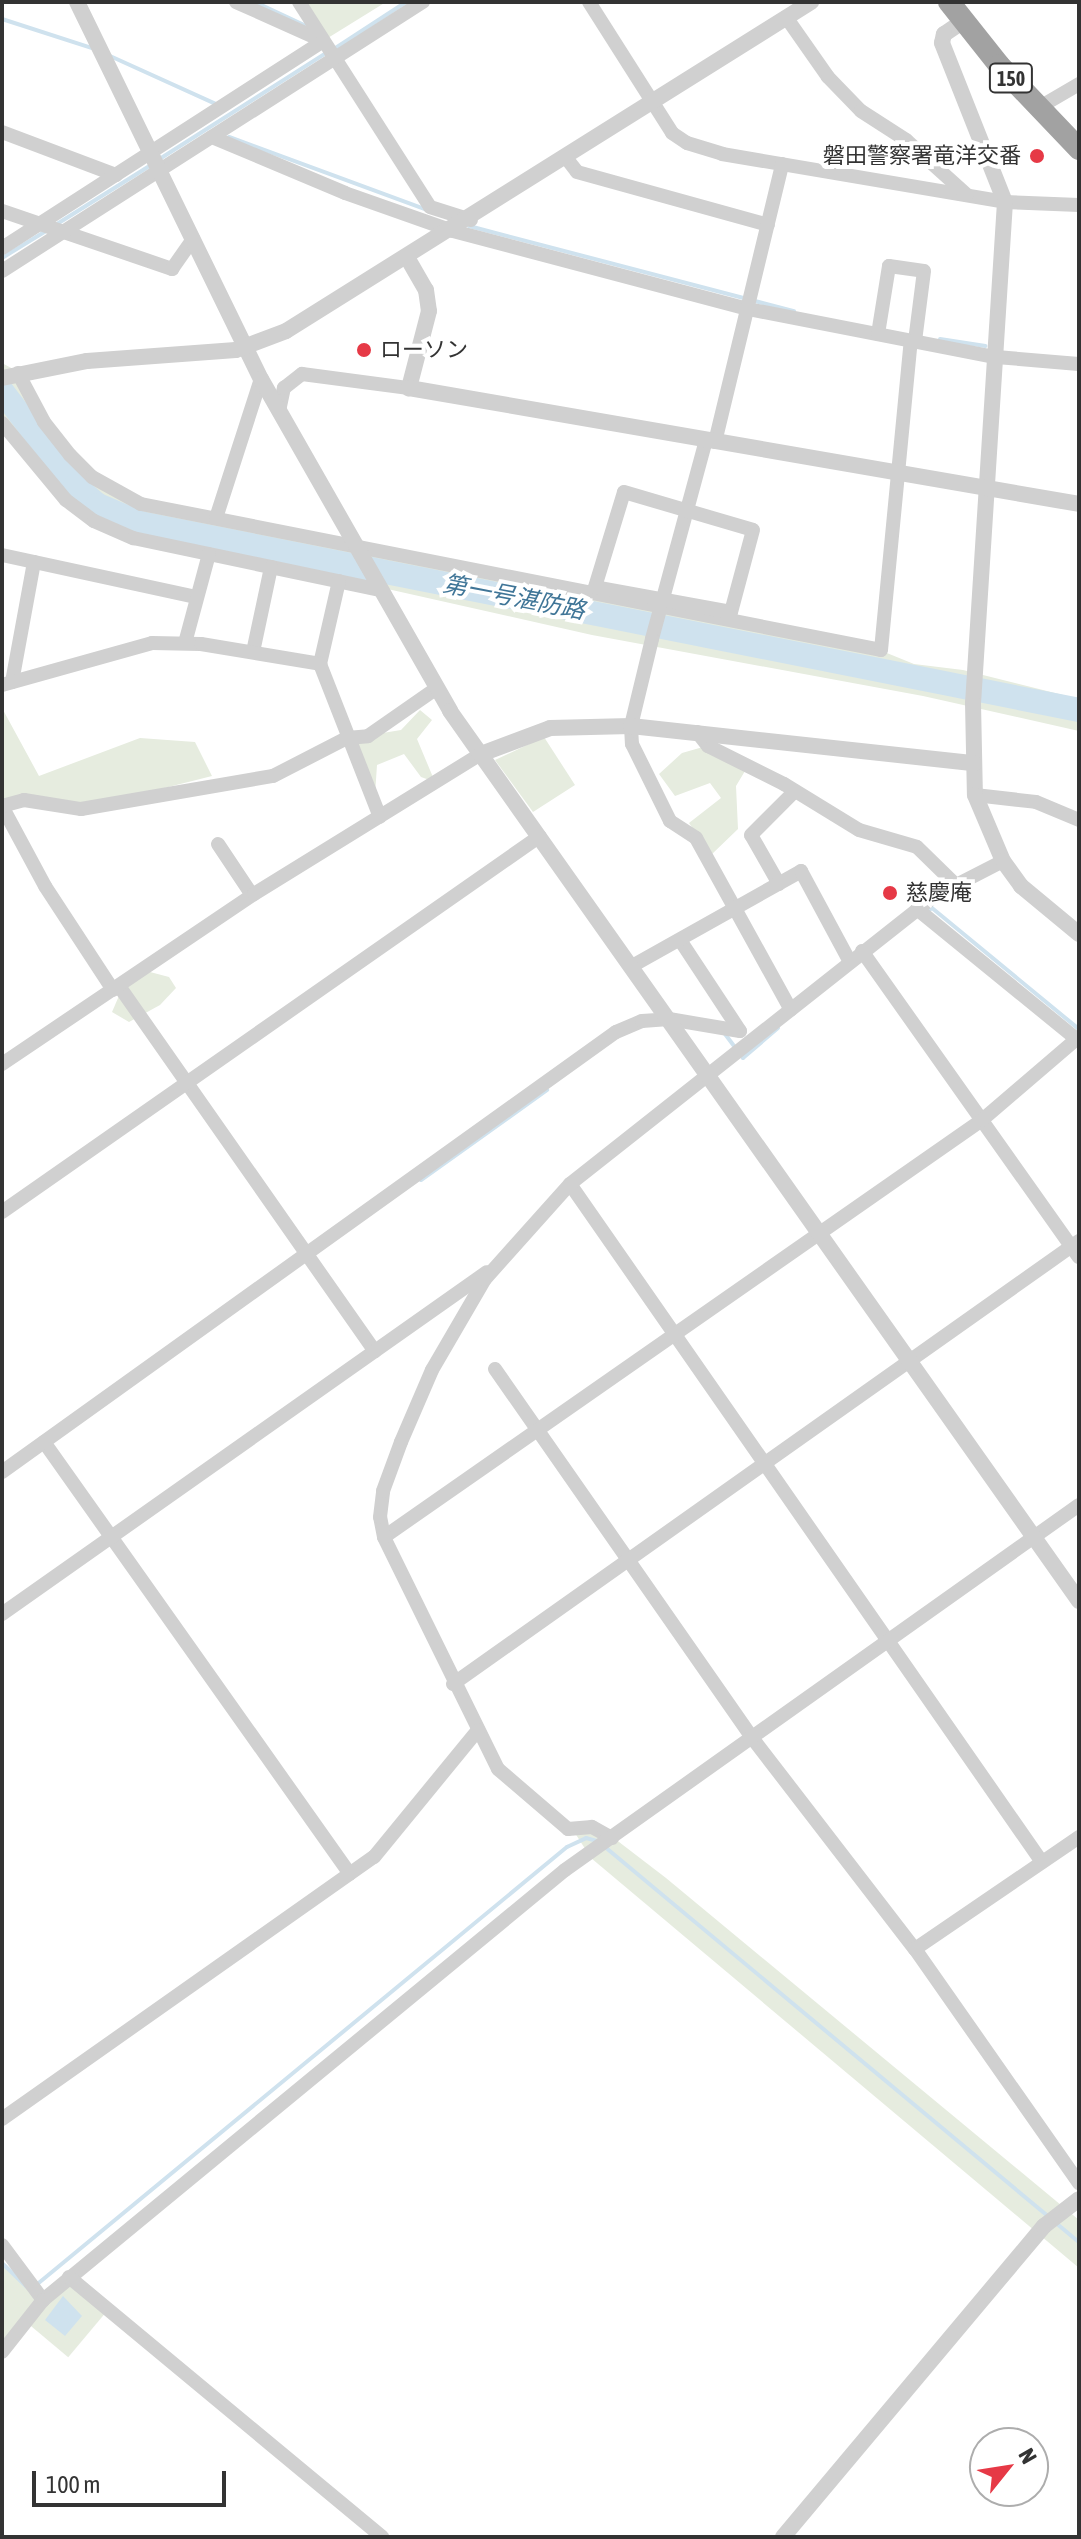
<!DOCTYPE html>
<html>
<head>
<meta charset="utf-8">
<style>
  body { margin:0 }
  #map { position:relative; width:1081px; height:2539px; overflow:hidden; background:#fff; font-family:"Asap Condensed","Noto Sans JP",sans-serif }
  div>[style] { position:absolute }
  [style*='--x'] { left:calc(var(--x)*1px); top:calc(var(--y)*1px); width:calc(var(--w)*1px); rotate:calc(var(--a)*1deg) }
  .green>* { inset:0; background:#e6ecdf; transform-origin:0 0 }
  .water>* { inset:0; background:#cfe2ee }
  .stream>* { height:4px; margin:-2px; padding:0 2px; transform-origin:2px; border-radius:2px; background:#cfe2ee }
  .river>* { height:24px; margin:-12px; padding:0 12px; transform-origin:12px; border-radius:12px; background:#cfe2ee }
  .minor>* { height:14px; margin:-7px; padding:0 7px; transform-origin:7px; border-radius:7px; background:#d0d0d0 }
  .tertiary>* { height:16px; margin:-8px; padding:0 8px; transform-origin:8px; border-radius:8px; background:#d0d0d0 }
  .trunk>* { height:22px; margin:-11px; padding:0 11px; transform-origin:11px; border-radius:11px; background:#a2a2a2 }
  .dots>* { width:22px; height:22px; translate:-50% -50%; box-sizing:border-box; border:4px solid #fff; border-radius:50% }
  span { translate:-50% -50%; white-space:nowrap; text-align:center; line-height:1.15; -webkit-text-stroke:8px #fff; paint-order:stroke }
  .shield-label span { padding:2px 6px; background:#fff; border:2px solid; border-radius:6px; -webkit-text-stroke-width:0 }
  .shield-label { font-size:20px; color:#333; font-weight:700 }
  .poi-label { font-size:22px; color:#333 }
  .right { translate:-100% -50%; text-align:right }
  .left { translate:0 -50%; text-align:left }
  .water-label { font-size:24px; color:#3f7597; font-style:italic }
  .frame { position:absolute; inset:0; border:4px solid #333; pointer-events:none }
  .north { position:absolute; left:969px; top:2427px; width:80px; height:80px; box-sizing:border-box; background:#fff; border:2px solid #adadad; border-radius:50%; rotate:60deg; font-size:22px; font-weight:700; line-height:32px; text-align:center; color:#333 }
  .north::after { content:''; display:block; margin:auto; width:28px; height:36px; background:#e63946; clip-path:polygon(50% 0,100% 100%,50% 72%,0 100%) }
  .scale { position:absolute; left:32px; top:2471px; width:194px; height:36px; box-sizing:border-box; border:4px solid #333; border-top:0; padding-left:10px; font-size:24px; line-height:28px; white-space:nowrap; color:#333; -webkit-text-stroke:6px #fff; paint-order:stroke }
</style>
</head>
<body>
<div id="map">
  <div class="green">
    <i style="clip-path:polygon(300px 2px,386px 2px,323px 41px)"></i>
    <i style="clip-path:polygon(2px 363px,15px 370px,74px 458px,141px 504px,877px 649px,914px 664px,963px 670px,1079px 699px,1079px 731px,923px 696px,592px 635px,107px 526px,63px 496px,2px 426px)"></i>
    <i style="clip-path:polygon(2px 708px,39px 776px,140px 738px,195px 742px,212px 776px,81px 809px,2px 806px)"></i>
    <i style="clip-path:polygon(420px 710px,432px 720px,417px 739px,435px 782px,421px 777px,404px 754px,377px 765px,375px 795px,352px 738px,401px 730px)"></i>
    <i style="clip-path:polygon(544px 737px,575px 785px,533px 812px,495px 760px)"></i>
    <i style="clip-path:polygon(703px 747px,745px 771px,736px 786px,738px 829px,711px 855px,689px 823px,721px 798px,710px 783px,675px 796px,659px 774px,682px 753px)"></i>
    <i style="clip-path:polygon(150px 972px,169px 977px,176px 988px,160px 1005px,129px 1022px,112px 1012px,125px 982px)"></i>
    <i style="clip-path:polygon(573px 1830px,606px 1832px,666px 1878px,1079px 2220px,1079px 2268px,591px 1858px)"></i>
    <i style="clip-path:polygon(2px 2263px,38px 2301px,2px 2345px)"></i>
    <i style="left:69px;top:2277px;width:51px;height:62px;rotate:40deg"></i>
  </div>
  <div class="water">
    <i style="clip-path:polygon(63px 2296px,82px 2316px,65px 2336px,45px 2320px)"></i>
  </div>
  <div class="stream">
    <i style="--x:255;--y:2;--w:56;--a:25.2"></i>
    <i style="--x:2;--y:19;--w:98;--a:17.9"></i>
    <i style="--x:334;--y:49;--w:86;--a:-33.1"></i>
    <i style="--x:110;--y:56;--w:119;--a:24.4"></i>
    <i style="--x:229;--y:137;--w:211;--a:20.2"></i>
    <i style="--x:158;--y:160;--w:199;--a:-32.5"></i>
    <i style="--x:57;--y:224;--w:111;--a:-32.1"></i>
    <i style="--x:469;--y:226;--w:336;--a:14.7"></i>
    <i style="--x:2;--y:258;--w:52;--a:-31.5"></i>
    <i style="--x:940;--y:339;--w:46;--a:8.8"></i>
    <i style="--x:926;--y:912;--w:7;--a:-34"></i>
    <i style="--x:932;--y:908;--w:190;--a:39.5"></i>
    <i style="--x:725;--y:1034;--w:30;--a:53"></i>
    <i style="--x:743;--y:1058;--w:46;--a:-40.6"></i>
    <i style="--x:421;--y:1180;--w:155;--a:-35.5"></i>
    <i style="--x:605;--y:1847;--w:578;--a:39.81"></i>
    <i style="--x:1056;--y:2223;--w:30;--a:40"></i>
    <i style="--x:2;--y:2263;--w:35;--a:44"></i>
    <i style="--x:35;--y:2286;--w:690;--a:-39.53"></i>
    <i style="--x:567;--y:1847;--w:21;--a:-25"></i>
    <i style="--x:586;--y:1838;--w:11;--a:15"></i>
  </div>
  <div class="river">
    <i style="--x:2;--y:391;--w:120;--a:52.5"></i>
    <i style="--x:75;--y:486;--w:30;--a:40"></i>
    <i style="--x:98;--y:505;--w:46;--a:23.2"></i>
    <i style="--x:140;--y:523;--w:957;--a:11.26"></i>
  </div>
  <div class="minor">
    <i style="--x:236;--y:2;--w:95;--a:24.1"></i>
    <i style="--x:299;--y:2;--w:243;--a:57.4"></i>
    <i style="--x:430;--y:207;--w:43;--a:17.6"></i>
    <i style="--x:589;--y:2;--w:155;--a:57.6"></i>
    <i style="--x:672;--y:133;--w:18;--a:34"></i>
    <i style="--x:687;--y:143;--w:37;--a:17"></i>
    <i style="--x:722;--y:154;--w:287;--a:9.6"></i>
    <i style="--x:1005;--y:202;--w:74;--a:2.3"></i>
    <i style="--x:786;--y:17;--w:73;--a:55"></i>
    <i style="--x:828;--y:77;--w:47;--a:45.9"></i>
    <i style="--x:861;--y:111;--w:54;--a:32.8"></i>
    <i style="--x:906;--y:140;--w:82;--a:42"></i>
    <i style="--x:1038;--y:108;--w:48;--a:-30.3"></i>
    <i style="--x:2;--y:132;--w:122;--a:20.7"></i>
    <i style="--x:212;--y:137;--w:144;--a:22.8"></i>
    <i style="--x:345;--y:193;--w:114;--a:19.4"></i>
    <i style="--x:453;--y:231;--w:305;--a:14.8"></i>
    <i style="--x:748;--y:309;--w:253;--a:11"></i>
    <i style="--x:996;--y:357;--w:83;--a:4.8"></i>
    <i style="--x:567;--y:159;--w:16;--a:52"></i>
    <i style="--x:577;--y:172;--w:198;--a:15.5"></i>
    <i style="--x:2;--y:211;--w:180;--a:18.8"></i>
    <i style="--x:172;--y:269;--w:37;--a:-55"></i>
    <i style="--x:2;--y:248;--w:382;--a:-32.8"></i>
    <i style="--x:2;--y:271;--w:500;--a:-32.6"></i>
    <i style="--x:878;--y:334;--w:69;--a:-80.8"></i>
    <i style="--x:889;--y:266;--w:35;--a:8"></i>
    <i style="--x:924;--y:271;--w:71;--a:97.3"></i>
    <i style="--x:18;--y:373;--w:55;--a:62"></i>
    <i style="--x:44;--y:422;--w:42;--a:51.8"></i>
    <i style="--x:70;--y:455;--w:31;--a:45"></i>
    <i style="--x:92;--y:477;--w:56;--a:28.9"></i>
    <i style="--x:141;--y:504;--w:754;--a:11.16"></i>
    <i style="--x:881;--y:650;--w:310;--a:-84.5"></i>
    <i style="--x:279;--y:411;--w:24;--a:-78"></i>
    <i style="--x:284;--y:388;--w:23;--a:-38"></i>
    <i style="--x:302;--y:374;--w:108;--a:7.5"></i>
    <i style="--x:2;--y:423;--w:100;--a:50.3"></i>
    <i style="--x:66;--y:500;--w:35;--a:37"></i>
    <i style="--x:94;--y:521;--w:43;--a:23.6"></i>
    <i style="--x:133;--y:538;--w:252;--a:11.9"></i>
    <i style="--x:706;--y:440;--w:206;--a:105.2"></i>
    <i style="--x:652;--y:639;--w:89;--a:103.6"></i>
    <i style="--x:631;--y:726;--w:18;--a:87"></i>
    <i style="--x:632;--y:744;--w:86;--a:63.7"></i>
    <i style="--x:670;--y:821;--w:31;--a:33"></i>
    <i style="--x:696;--y:838;--w:196;--a:61.1"></i>
    <i style="--x:715;--y:442;--w:286;--a:-76.4"></i>
    <i style="--x:624;--y:492;--w:134;--a:16.4"></i>
    <i style="--x:753;--y:530;--w:85;--a:105"></i>
    <i style="--x:731;--y:612;--w:138;--a:-169.6"></i>
    <i style="--x:595;--y:587;--w:99;--a:-73"></i>
    <i style="--x:216;--y:518;--w:146;--a:-72.1"></i>
    <i style="--x:2;--y:555;--w:199;--a:12.2"></i>
    <i style="--x:185;--y:643;--w:92;--a:-74.9"></i>
    <i style="--x:253;--y:652;--w:87;--a:-78"></i>
    <i style="--x:320;--y:664;--w:85;--a:-77.1"></i>
    <i style="--x:12;--y:682;--w:122;--a:-79.6"></i>
    <i style="--x:2;--y:685;--w:156;--a:-15.6"></i>
    <i style="--x:152;--y:643;--w:49;--a:1.2"></i>
    <i style="--x:201;--y:644;--w:121;--a:9.5"></i>
    <i style="--x:320;--y:664;--w:164;--a:68.6"></i>
    <i style="--x:697;--y:732;--w:18;--a:52"></i>
    <i style="--x:708;--y:746;--w:85;--a:26.6"></i>
    <i style="--x:784;--y:784;--w:88;--a:31.5"></i>
    <i style="--x:859;--y:830;--w:60;--a:16.3"></i>
    <i style="--x:917;--y:847;--w:54;--a:44.3"></i>
    <i style="--x:975;--y:795;--w:61;--a:6.5"></i>
    <i style="--x:1036;--y:802;--w:47;--a:22.7"></i>
    <i style="--x:218;--y:844;--w:61;--a:56.3"></i>
    <i style="--x:779;--y:884;--w:56;--a:-119.7"></i>
    <i style="--x:751;--y:835;--w:62;--a:-45"></i>
    <i style="--x:917;--y:909;--w:209;--a:39.2"></i>
    <i style="--x:680;--y:940;--w:109;--a:56.6"></i>
    <i style="--x:862;--y:951;--w:375;--a:54.7"></i>
    <i style="--x:632;--y:966;--w:194;--a:-29.3"></i>
    <i style="--x:801;--y:871;--w:101;--a:61.7"></i>
    <i style="--x:119;--y:986;--w:446;--a:55"></i>
    <i style="--x:113;--y:990;--w:124;--a:-123.2"></i>
    <i style="--x:45;--y:886;--w:91;--a:-118.3"></i>
    <i style="--x:2;--y:806;--w:23;--a:-15"></i>
    <i style="--x:24;--y:800;--w:58;--a:9"></i>
    <i style="--x:81;--y:809;--w:195;--a:-9.8"></i>
    <i style="--x:273;--y:776;--w:83;--a:-27.2"></i>
    <i style="--x:347;--y:738;--w:21;--a:-5"></i>
    <i style="--x:368;--y:736;--w:84;--a:-34.8"></i>
    <i style="--x:2;--y:1064;--w:304;--a:-34"></i>
    <i style="--x:254;--y:894;--w:267;--a:-31.7"></i>
    <i style="--x:570;--y:1184;--w:826;--a:55.16"></i>
    <i style="--x:2;--y:1212;--w:656;--a:-34.95"></i>
    <i style="--x:495;--y:1369;--w:451;--a:55.1"></i>
    <i style="--x:753;--y:1739;--w:265;--a:52.4"></i>
    <i style="--x:915;--y:1949;--w:286;--a:55"></i>
    <i style="--x:44;--y:1442;--w:529;--a:54.69"></i>
    <i style="--x:2;--y:1472;--w:755;--a:-35.63"></i>
    <i style="--x:616;--y:1032;--w:28;--a:-23"></i>
    <i style="--x:642;--y:1021;--w:27;--a:-4"></i>
    <i style="--x:669;--y:1019;--w:72;--a:9.6"></i>
    <i style="--x:384;--y:1537;--w:729;--a:-34.89"></i>
    <i style="--x:982;--y:1120;--w:128;--a:-40.6"></i>
    <i style="--x:2;--y:1614;--w:593;--a:-35.19"></i>
    <i style="--x:453;--y:1684;--w:767;--a:-35.29"></i>
    <i style="--x:612;--y:1838;--w:23;--a:-151"></i>
    <i style="--x:592;--y:1827;--w:24;--a:175"></i>
    <i style="--x:568;--y:1829;--w:92;--a:-139.4"></i>
    <i style="--x:498;--y:1769;--w:258;--a:-116.2"></i>
    <i style="--x:384;--y:1537;--w:20;--a:-101"></i>
    <i style="--x:380;--y:1517;--w:26;--a:-83"></i>
    <i style="--x:383;--y:1491;--w:52;--a:-69.8"></i>
    <i style="--x:401;--y:1442;--w:78;--a:-66.7"></i>
    <i style="--x:432;--y:1370;--w:105;--a:-59.8"></i>
    <i style="--x:485;--y:1279;--w:127;--a:-48.2"></i>
    <i style="--x:570;--y:1184;--w:463;--a:-38.3"></i>
    <i style="--x:933;--y:897;--w:79;--a:-27.2"></i>
    <i style="--x:915;--y:1949;--w:199;--a:-34.3"></i>
    <i style="--x:2;--y:2119;--w:455;--a:-35.2"></i>
    <i style="--x:374;--y:1857;--w:164;--a:-50.7"></i>
    <i style="--x:2;--y:2245;--w:69;--a:53.3"></i>
    <i style="--x:43;--y:2300;--w:676;--a:-39.48"></i>
    <i style="--x:565;--y:1870;--w:630;--a:-35.38"></i>
    <i style="--x:69;--y:2277;--w:407;--a:39.7"></i>
    <i style="--x:2;--y:2352;--w:66;--a:-51.7"></i>
  </div>
  <div class="tertiary">
    <i style="--x:77;--y:2;--w:420;--a:64"></i>
    <i style="--x:261;--y:379;--w:382;--a:60.3"></i>
    <i style="--x:450;--y:711;--w:1090;--a:54.75"></i>
    <i style="--x:962;--y:22;--w:22;--a:146"></i>
    <i style="--x:944;--y:34;--w:9;--a:103"></i>
    <i style="--x:942;--y:43;--w:171;--a:68.4"></i>
    <i style="--x:1005;--y:202;--w:502;--a:93.65"></i>
    <i style="--x:973;--y:703;--w:92;--a:88.8"></i>
    <i style="--x:975;--y:795;--w:72;--a:67"></i>
    <i style="--x:1003;--y:861;--w:31;--a:54"></i>
    <i style="--x:1021;--y:886;--w:75;--a:39.6"></i>
    <i style="--x:408;--y:259;--w:36;--a:60"></i>
    <i style="--x:426;--y:290;--w:21;--a:82"></i>
    <i style="--x:429;--y:311;--w:80;--a:104.6"></i>
    <i style="--x:409;--y:388;--w:680;--a:9.82"></i>
    <i style="--x:2;--y:378;--w:87;--a:-11.3"></i>
    <i style="--x:87;--y:361;--w:149;--a:-4.2"></i>
    <i style="--x:236;--y:350;--w:53;--a:-20.8"></i>
    <i style="--x:286;--y:331;--w:620;--a:-32.07"></i>
    <i style="--x:481;--y:754;--w:74;--a:-20.6"></i>
    <i style="--x:550;--y:728;--w:81;--a:-1.4"></i>
    <i style="--x:631;--y:726;--w:345;--a:6.2"></i>
    <i style="--x:783;--y:2537;--w:406;--a:-50"></i>
    <i style="--x:1044;--y:2226;--w:44;--a:-37.6"></i>
  </div>
  <div class="trunk">
    <i style="--x:949;--y:2;--w:80;--a:51.6"></i>
    <i style="--x:999;--y:65;--w:116;--a:46.4"></i>
  </div>
  <div class="dots">
    <i style="left:1037px;top:156px;background:#e63946"></i>
    <i style="left:364px;top:350px;background:#e63946"></i>
    <i style="left:890px;top:893px;background:#e63946"></i>
  </div>
  <div class="shield-label">
    <span style="left:1011px;top:78px">150</span>
  </div>
  <div class="poi-label">
    <span class="right" style="left:1021px;top:156px">磐田警察署竜洋交番</span>
    <span class="left" style="left:380px;top:350px">ローソン</span>
    <span class="left" style="left:906px;top:893px">慈慶庵</span>
  </div>
  <div class="water-label">
    <span style="left:514px;top:597px;rotate:11deg">第一号湛防路</span>
  </div>
  <div class="frame"></div>
  <div class="north">N</div>
  <div class="scale">100 m</div>
</div>
</body>
</html>
